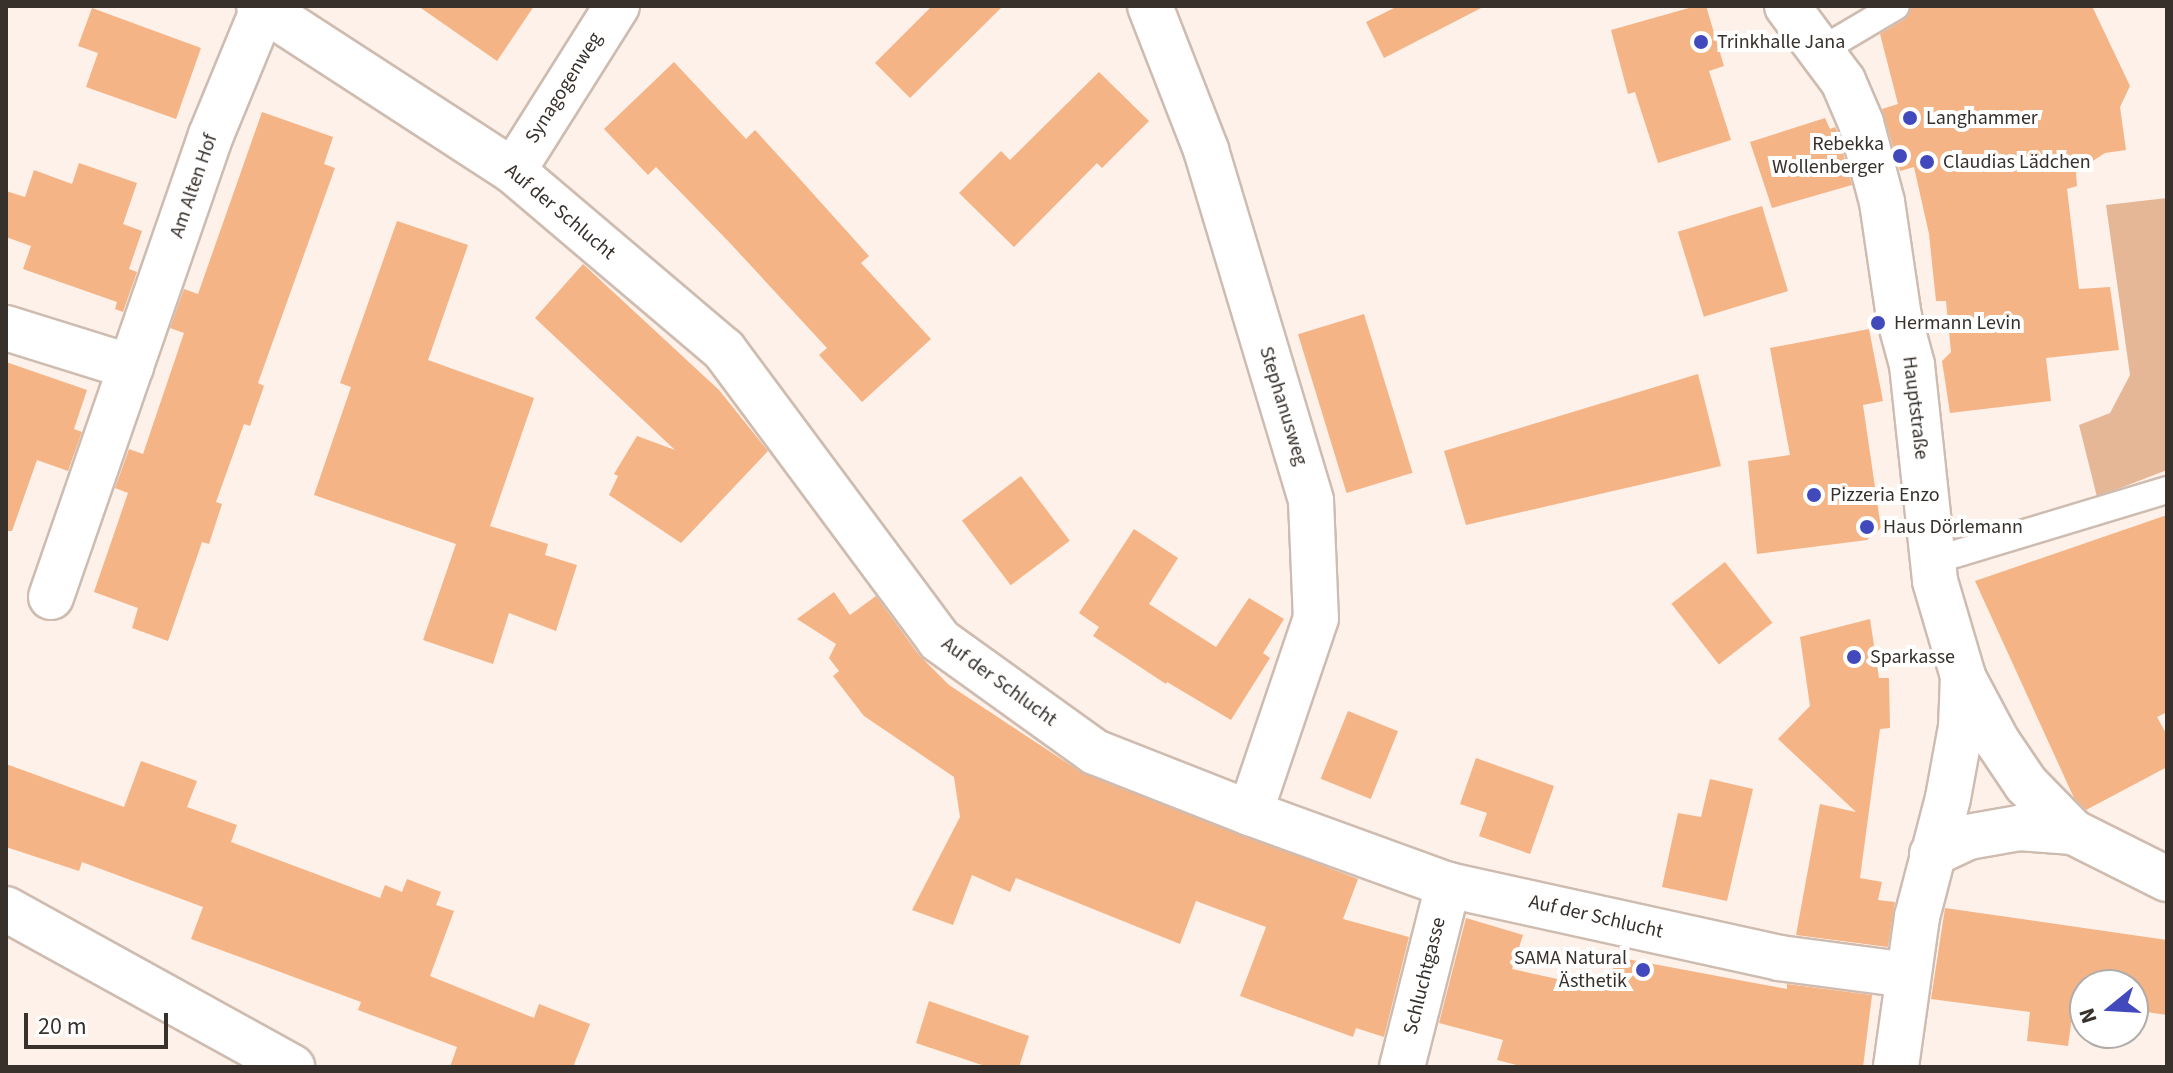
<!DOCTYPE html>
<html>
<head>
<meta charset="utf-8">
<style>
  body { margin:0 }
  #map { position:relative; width:2173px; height:1073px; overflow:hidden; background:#fdf1e9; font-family:"Source Sans 3",sans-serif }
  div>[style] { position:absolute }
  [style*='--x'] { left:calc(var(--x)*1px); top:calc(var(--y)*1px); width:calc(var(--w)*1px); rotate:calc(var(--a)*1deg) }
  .green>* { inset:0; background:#e6b797 }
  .building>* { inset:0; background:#f5b486; transform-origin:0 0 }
  .roads { filter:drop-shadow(2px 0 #cfbcb0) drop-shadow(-2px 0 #cfbcb0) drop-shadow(0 2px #cfbcb0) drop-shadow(0 -2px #cfbcb0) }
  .lane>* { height:26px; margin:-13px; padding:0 13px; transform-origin:13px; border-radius:13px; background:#fff }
  .street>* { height:44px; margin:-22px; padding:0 22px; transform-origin:22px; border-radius:22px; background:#fff }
  .dots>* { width:22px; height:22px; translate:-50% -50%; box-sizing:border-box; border:4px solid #fff; border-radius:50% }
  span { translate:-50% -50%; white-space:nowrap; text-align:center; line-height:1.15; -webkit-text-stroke:8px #fff; paint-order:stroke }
  .poi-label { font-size:20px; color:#37302b }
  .left { translate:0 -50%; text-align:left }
  .right { translate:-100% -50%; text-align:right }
  .street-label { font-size:20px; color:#37302b }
  .frame { position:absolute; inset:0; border:8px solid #37302b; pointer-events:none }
  .north { position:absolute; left:2069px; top:969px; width:80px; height:80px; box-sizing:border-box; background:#fff; border:2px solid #afacaa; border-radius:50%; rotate:252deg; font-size:22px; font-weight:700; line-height:32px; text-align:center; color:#37302b }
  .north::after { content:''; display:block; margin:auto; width:28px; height:36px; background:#4149bd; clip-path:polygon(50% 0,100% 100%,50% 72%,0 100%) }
  .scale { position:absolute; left:24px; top:1013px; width:144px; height:36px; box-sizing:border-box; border:4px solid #37302b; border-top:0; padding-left:10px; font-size:24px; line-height:28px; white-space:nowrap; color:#37302b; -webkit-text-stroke:6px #fff; paint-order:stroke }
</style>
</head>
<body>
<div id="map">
  <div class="green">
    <i style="clip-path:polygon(2167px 198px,2167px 470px,2097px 497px,2079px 425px,2110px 413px,2130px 375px,2106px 205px)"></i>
  </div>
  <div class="building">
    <i style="clip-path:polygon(418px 6px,534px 6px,497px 61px)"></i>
    <i style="clip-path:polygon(932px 6px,1003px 6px,910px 98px,875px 63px)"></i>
    <i style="clip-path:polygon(1398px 6px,1485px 6px,1384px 58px,1366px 22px)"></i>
    <i style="clip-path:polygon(1696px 6px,1706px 6px,1724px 66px,1709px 71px,1731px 140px,1658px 163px,1635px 92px,1628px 94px,1611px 30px)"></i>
    <i style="clip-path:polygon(1912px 6px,2092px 6px,2130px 86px,2120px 107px,2126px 150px,2105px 153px,2076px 172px,2077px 186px,2067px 189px,2079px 289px,2110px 287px,2119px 350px,2046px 358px,2051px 401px,1950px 413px,1942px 361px,1951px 352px,1946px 301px,1936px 301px,1929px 234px,1914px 167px,1900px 171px,1882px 109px,1898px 104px,1880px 34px,1905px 19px)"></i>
    <i style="clip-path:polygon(92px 8px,201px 48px,176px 119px,86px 87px,98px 53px,78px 46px)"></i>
    <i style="clip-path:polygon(674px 62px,746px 139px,755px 130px,798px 177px,869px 256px,861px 263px,931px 339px,862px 402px,819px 355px,827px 348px,729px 242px,656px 167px,648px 175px,604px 129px)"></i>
    <i style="clip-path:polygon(1099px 72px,1149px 121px,1102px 168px,1097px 163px,1014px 247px,959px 193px,1001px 151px,1010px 160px)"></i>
    <i style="clip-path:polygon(262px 112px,333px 137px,324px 164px,335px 168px,258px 383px,264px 386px,250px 426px,244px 424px,216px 502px,222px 504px,209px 544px,202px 542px,168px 641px,132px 628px,138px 608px,94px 592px,128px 493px,115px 488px,129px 449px,143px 454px,184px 333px,170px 328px,184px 289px,198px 294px)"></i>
    <i style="clip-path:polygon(1825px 118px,1830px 129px,1835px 127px,1837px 131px,1852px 185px,1772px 208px,1750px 142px)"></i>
    <i style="clip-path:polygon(79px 163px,137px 183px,123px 224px,142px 231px,129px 269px,137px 272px,123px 312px,115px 309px,117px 302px,23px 269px,31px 246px,6px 237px,6px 191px,25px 197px,34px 170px,72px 184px)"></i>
    <i style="left:1762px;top:206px;width:89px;height:88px;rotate:73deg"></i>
    <i style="clip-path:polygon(397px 221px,468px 245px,428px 360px,534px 398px,490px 526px,548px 544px,545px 555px,577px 565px,556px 631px,509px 613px,493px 664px,423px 640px,456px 544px,314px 495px,351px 387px,340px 383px)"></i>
    <i style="clip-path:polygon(583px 264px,719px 390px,768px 451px,681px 543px,609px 495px,618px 476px,614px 474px,637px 436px,675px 450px,535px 318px)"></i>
    <i style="left:1364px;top:314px;width:166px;height:69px;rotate:73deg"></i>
    <i style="clip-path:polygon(1869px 329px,1883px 401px,1863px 405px,1881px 528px,1867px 540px,1757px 554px,1748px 461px,1790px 455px,1770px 348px)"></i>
    <i style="clip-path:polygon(6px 362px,87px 390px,74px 429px,82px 432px,68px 471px,37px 460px,12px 531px,6px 531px)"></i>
    <i style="clip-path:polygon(1698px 374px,1721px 466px,1466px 525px,1444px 451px)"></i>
    <i style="left:1021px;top:476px;width:81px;height:74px;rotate:53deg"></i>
    <i style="clip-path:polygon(2167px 515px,2167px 712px,2157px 717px,2167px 735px,2167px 767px,2086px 810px,2074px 798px,1975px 581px)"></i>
    <i style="clip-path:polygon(1134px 529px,1178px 558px,1149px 604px,1216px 647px,1249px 598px,1284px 619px,1263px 653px,1270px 658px,1231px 720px,1167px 682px,1166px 684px,1093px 636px,1099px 627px,1079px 613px)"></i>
    <i style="left:1725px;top:562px;width:77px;height:68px;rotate:52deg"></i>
    <i style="clip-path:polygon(834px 592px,850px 615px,876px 596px,919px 655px,949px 685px,1081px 772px,1358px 879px,1343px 919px,1409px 937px,1384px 1037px,1356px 1028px,1353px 1037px,1240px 996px,1266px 927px,1196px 901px,1180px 944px,1016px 878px,1010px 892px,972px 875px,953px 925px,912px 910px,960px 817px,954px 777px,864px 716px,833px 676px,839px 671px,829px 658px,836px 644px,797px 619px)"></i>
    <i style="clip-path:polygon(1870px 619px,1879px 678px,1889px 678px,1890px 728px,1880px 729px,1860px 878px,1882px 882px,1878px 900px,1895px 902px,1888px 947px,1796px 935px,1820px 804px,1856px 812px,1778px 739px,1810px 706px,1800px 637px)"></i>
    <i style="left:1348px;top:711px;width:54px;height:73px;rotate:22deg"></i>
    <i style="clip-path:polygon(1476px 758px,1554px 786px,1530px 854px,1479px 836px,1487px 813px,1460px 804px)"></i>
    <i style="clip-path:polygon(141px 761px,197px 781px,187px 807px,237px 825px,231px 842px,380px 898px,385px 885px,402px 892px,407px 879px,441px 892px,436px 905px,454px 911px,430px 976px,534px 1018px,539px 1004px,590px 1024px,573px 1067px,450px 1067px,457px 1047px,358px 1010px,361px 1002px,191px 939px,203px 907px,82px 862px,79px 871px,6px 847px,6px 764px,124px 807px)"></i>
    <i style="clip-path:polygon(1710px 779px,1753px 789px,1727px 901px,1662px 887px,1678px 813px,1701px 817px)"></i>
    <i style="clip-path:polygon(1945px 908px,2167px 940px,2167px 1015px,2133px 1010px,2133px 985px,2085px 985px,2085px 1004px,2074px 1002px,2068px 1046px,2027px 1041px,2030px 1012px,1931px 999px)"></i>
    <i style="clip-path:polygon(1466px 918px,1523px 935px,1512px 969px,1608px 990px,1616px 957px,1787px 989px,1787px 984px,1872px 995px,1863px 1067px,1524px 1067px,1497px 1060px,1503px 1040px,1439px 1023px)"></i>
    <i style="clip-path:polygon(929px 1001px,1029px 1036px,1019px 1067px,988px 1067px,916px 1043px)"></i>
  </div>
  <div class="roads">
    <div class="lane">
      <i style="--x:1820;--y:51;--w:88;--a:-30.6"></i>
      <i style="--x:1932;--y:561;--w:245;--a:-16.8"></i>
    </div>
    <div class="street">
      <i style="--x:259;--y:6;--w:303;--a:33"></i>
      <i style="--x:513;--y:171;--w:277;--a:40.3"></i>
      <i style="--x:724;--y:350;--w:361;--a:53.4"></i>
      <i style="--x:939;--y:640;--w:192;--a:35.7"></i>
      <i style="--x:1095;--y:752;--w:167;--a:21.5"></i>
      <i style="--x:1250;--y:813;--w:211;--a:20"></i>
      <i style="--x:1448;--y:885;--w:339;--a:12.4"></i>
      <i style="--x:1779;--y:958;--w:130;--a:7.5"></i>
      <i style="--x:1150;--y:6;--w:155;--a:68.7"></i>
      <i style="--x:1206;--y:150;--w:366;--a:73.3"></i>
      <i style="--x:1311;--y:501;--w:117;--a:87.6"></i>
      <i style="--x:1316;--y:618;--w:206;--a:108.7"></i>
      <i style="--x:1787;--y:6;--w:94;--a:53.3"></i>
      <i style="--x:1843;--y:81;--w:46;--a:66.8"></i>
      <i style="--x:1861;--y:123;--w:82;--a:75.1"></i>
      <i style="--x:1882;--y:202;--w:116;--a:81.6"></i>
      <i style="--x:1899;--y:317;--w:50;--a:74.8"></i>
      <i style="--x:1912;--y:365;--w:217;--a:83.9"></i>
      <i style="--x:1935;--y:581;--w:99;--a:73.6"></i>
      <i style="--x:1963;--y:676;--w:51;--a:92.2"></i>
      <i style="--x:1961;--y:727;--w:72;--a:100.4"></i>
      <i style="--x:1948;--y:798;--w:123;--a:104.6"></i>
      <i style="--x:1917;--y:917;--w:151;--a:98"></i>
      <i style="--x:513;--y:171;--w:195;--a:-57.8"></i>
      <i style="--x:6;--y:328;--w:131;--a:17.3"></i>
      <i style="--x:51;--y:597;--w:489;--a:-70.9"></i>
      <i style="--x:211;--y:135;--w:136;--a:-67.6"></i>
      <i style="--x:1964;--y:679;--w:70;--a:62"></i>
      <i style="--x:1997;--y:741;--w:52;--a:56"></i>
      <i style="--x:2026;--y:784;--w:67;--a:45.6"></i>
      <i style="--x:1932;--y:854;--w:40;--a:-25"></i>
      <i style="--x:1968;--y:837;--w:52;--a:-10"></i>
      <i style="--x:2019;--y:828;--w:54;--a:4.2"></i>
      <i style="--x:2073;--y:832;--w:105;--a:26.6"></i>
      <i style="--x:6;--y:909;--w:327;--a:28.9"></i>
      <i style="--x:1402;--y:1067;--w:188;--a:-75.8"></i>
    </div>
  </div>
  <div class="dots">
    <i style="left:1701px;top:42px;background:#4149bd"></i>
    <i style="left:1910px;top:118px;background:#4149bd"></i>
    <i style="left:1900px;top:156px;background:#4149bd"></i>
    <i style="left:1927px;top:162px;background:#4149bd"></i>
    <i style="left:1878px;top:323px;background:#4149bd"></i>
    <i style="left:1814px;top:495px;background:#4149bd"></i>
    <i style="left:1867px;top:527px;background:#4149bd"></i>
    <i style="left:1854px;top:657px;background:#4149bd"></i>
    <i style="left:1643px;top:970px;background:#4149bd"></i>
  </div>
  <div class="poi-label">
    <span class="left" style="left:1717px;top:42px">Trinkhalle Jana</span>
    <span class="left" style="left:1926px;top:118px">Langhammer</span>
    <span class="right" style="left:1884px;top:156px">Rebekka<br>Wollenberger</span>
    <span class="left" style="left:1943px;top:162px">Claudias Lädchen</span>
    <span class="left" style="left:1894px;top:323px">Hermann Levin</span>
    <span class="left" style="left:1830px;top:495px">Pizzeria Enzo</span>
    <span class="left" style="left:1883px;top:527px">Haus Dörlemann</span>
    <span class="left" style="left:1870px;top:657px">Sparkasse</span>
    <span class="right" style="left:1627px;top:970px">SAMA Natural<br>Ästhetik</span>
  </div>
  <div class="street-label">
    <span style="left:564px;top:88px;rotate:-58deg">Synagogenweg</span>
    <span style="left:194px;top:186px;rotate:-71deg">Am Alten Hof</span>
    <span style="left:560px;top:212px;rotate:40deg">Auf der Schlucht</span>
    <span style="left:1283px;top:406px;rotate:73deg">Stephanusweg</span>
    <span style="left:1915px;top:408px;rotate:83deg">Hauptstraße</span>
    <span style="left:999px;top:682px;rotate:36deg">Auf der Schlucht</span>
    <span style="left:1596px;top:917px;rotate:13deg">Auf der Schlucht</span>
    <span style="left:1425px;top:976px;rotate:-76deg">Schluchtgasse</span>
  </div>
  <div class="frame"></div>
  <div class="north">N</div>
  <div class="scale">20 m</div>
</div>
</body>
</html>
